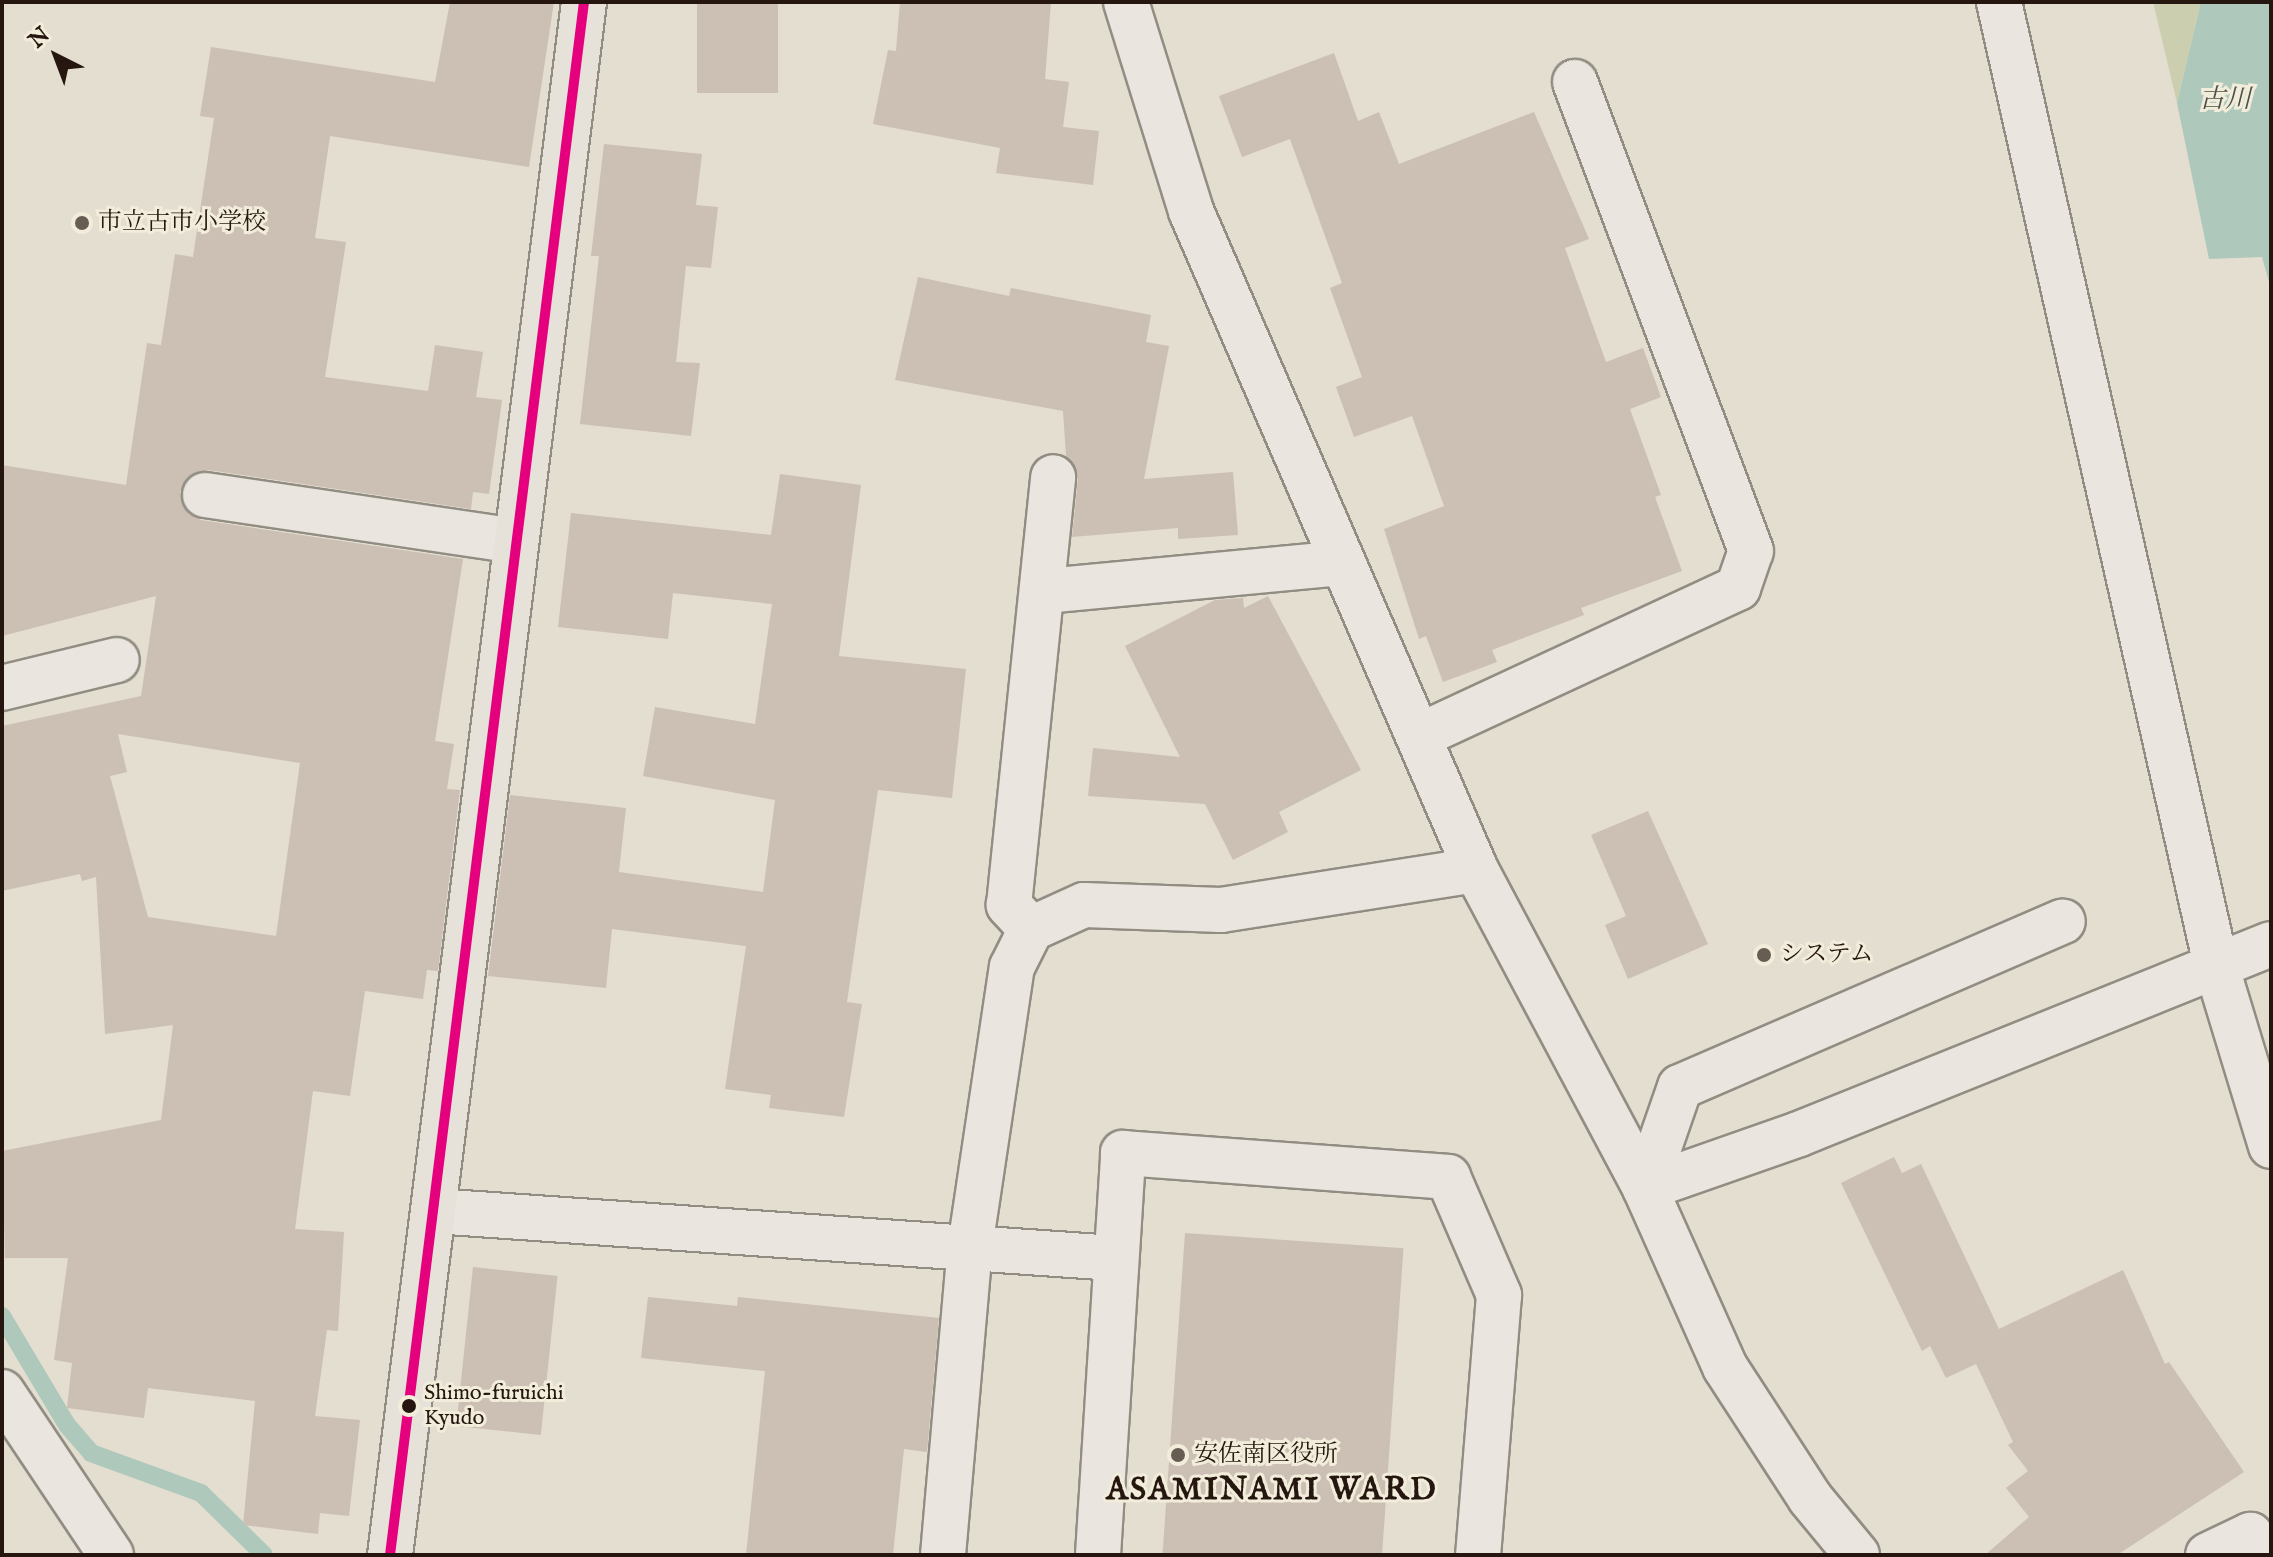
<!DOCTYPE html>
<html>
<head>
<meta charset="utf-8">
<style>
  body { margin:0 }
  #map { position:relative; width:2273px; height:1557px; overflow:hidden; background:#e3decf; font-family:"IM FELL English","Noto Serif JP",serif }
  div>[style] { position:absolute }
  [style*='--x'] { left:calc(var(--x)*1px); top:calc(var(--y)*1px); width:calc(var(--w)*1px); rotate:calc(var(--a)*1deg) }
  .green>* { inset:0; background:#cbcfaf }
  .water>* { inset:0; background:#aec8bb }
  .stream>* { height:18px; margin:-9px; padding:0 9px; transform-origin:9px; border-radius:9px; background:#aec8bb }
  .building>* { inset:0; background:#ccbfb3; transform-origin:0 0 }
  .roads { filter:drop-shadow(2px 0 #918d83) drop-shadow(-2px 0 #918d83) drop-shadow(0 2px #918d83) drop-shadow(0 -2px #918d83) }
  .minor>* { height:44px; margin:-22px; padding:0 22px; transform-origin:22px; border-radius:22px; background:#eae6df }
  .major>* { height:44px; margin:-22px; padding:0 22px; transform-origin:22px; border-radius:22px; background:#e6e2da }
  .bus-1>* { height:10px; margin:-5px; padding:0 5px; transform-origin:5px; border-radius:5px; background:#e5007d }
  .dots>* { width:22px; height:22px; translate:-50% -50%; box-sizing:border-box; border:4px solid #f2ecdb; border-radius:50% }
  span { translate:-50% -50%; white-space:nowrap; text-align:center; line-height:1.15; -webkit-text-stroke:6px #f2ecdb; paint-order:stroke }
  .bus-label { font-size:22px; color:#25170f }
  .left { translate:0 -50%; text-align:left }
  .poi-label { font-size:24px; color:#25170f }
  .water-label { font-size:26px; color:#4d5148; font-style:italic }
  .district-label { font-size:32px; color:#25170f; font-weight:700; letter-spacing:2px }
  .frame { position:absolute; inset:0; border:4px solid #25170f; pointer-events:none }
  .north { position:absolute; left:16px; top:16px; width:80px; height:80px; -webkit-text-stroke:6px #f2ecdb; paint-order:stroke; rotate:318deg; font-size:22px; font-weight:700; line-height:32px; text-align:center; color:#25170f }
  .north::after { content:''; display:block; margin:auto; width:28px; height:36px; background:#25170f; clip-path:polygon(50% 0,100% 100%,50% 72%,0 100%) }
</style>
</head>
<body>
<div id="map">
  <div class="green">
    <i style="clip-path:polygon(2153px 2px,2201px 2px,2177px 103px)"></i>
  </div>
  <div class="water">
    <i style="clip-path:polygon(2201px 2px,2271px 2px,2271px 289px,2262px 257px,2209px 259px,2177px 103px)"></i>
  </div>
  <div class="stream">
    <i style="--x:2;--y:1316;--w:127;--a:59.2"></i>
    <i style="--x:67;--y:1425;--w:37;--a:49"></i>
    <i style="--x:91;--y:1453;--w:117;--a:20"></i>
    <i style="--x:201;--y:1493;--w:88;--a:44.5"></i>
  </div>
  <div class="building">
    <i style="clip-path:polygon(evenodd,450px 2px,554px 2px,529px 167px,330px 136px,315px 238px,346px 242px,325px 377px,428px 391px,435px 345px,483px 352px,476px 397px,502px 400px,489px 494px,473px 492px,471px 509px,208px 470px,186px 479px,180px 492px,189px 514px,201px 520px,463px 559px,435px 741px,454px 744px,447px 789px,460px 790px,438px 971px,427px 970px,423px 999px,365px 991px,350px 1096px,313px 1091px,295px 1229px,344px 1232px,338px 1331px,327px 1330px,315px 1416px,360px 1420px,349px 1516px,320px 1513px,318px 1534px,243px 1525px,255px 1401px,148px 1388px,144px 1418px,67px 1408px,72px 1363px,54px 1360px,68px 1258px,5px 1258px,2px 1151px,161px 1120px,173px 1025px,105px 1034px,96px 877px,82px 881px,80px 874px,2px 891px,2px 726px,141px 696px,156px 596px,2px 636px,2px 465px,126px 485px,147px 343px,161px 345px,175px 254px,193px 257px,214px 118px,200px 116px,211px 47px,435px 82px,450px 2px,118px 734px,300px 763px,276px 936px,148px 917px,110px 776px,127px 772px,118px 734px)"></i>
    <i style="left:697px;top:2px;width:81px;height:91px"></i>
    <i style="clip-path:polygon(900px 2px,1051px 2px,1045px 79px,1069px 82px,1063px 127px,1099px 131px,1093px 185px,996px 173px,1000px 148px,873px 124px,888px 50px,896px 51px)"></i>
    <i style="clip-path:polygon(1334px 53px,1358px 121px,1379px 112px,1399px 164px,1534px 112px,1589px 239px,1565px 248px,1606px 362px,1643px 348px,1661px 397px,1630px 409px,1661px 495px,1655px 497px,1682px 571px,1581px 608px,1584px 615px,1492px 650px,1497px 662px,1443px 682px,1426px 636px,1419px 639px,1384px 529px,1444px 506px,1412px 416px,1354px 437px,1336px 387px,1362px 377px,1330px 288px,1342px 283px,1290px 139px,1242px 157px,1219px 96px)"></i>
    <i style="clip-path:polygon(604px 144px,702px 154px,696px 205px,718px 207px,711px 268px,686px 266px,676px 362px,700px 363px,691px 436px,580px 424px,599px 256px,591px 256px)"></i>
    <i style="clip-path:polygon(918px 277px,1009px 296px,1011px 288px,1151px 315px,1146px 342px,1169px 346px,1144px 479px,1233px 472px,1238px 535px,1178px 539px,1178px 528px,1072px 537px,1078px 479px,1066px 456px,1063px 411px,895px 380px)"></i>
    <i style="clip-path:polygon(780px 474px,861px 485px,839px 656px,966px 669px,952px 798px,878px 790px,847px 1002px,862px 1004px,844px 1117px,769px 1108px,771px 1095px,725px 1089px,746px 946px,612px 929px,606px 988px,488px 976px,510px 795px,626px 808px,619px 872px,763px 892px,775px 800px,643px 776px,655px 707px,755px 724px,772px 604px,673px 593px,668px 639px,558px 627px,571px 513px,771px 535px)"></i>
    <i style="clip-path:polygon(1268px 596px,1361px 770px,1279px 812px,1288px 832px,1233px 860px,1205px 804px,1088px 796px,1093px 748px,1180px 757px,1125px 646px,1215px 600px,1243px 598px,1244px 608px)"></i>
    <i style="clip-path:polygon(1648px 811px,1708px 944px,1628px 979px,1605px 925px,1626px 916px,1591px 835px)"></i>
    <i style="clip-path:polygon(1894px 1157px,1902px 1173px,1921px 1164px,1999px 1329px,2123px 1270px,2165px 1364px,2169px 1362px,2244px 1472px,2117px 1555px,1985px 1555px,2029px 1517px,2006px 1488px,2028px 1471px,2008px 1445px,2013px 1442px,1976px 1364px,1946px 1378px,1930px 1346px,1922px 1351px,1841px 1183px)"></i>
    <i style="left:1185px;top:1233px;width:219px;height:323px;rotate:4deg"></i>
    <i style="left:473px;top:1267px;width:85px;height:160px;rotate:6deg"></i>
    <i style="clip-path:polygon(648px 1297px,737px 1306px,738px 1297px,939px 1318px,927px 1452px,904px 1449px,893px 1555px,746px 1555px,765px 1371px,641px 1358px)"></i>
  </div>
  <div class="roads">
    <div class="minor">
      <i style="--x:1126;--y:2;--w:219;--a:72.7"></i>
      <i style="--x:1191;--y:211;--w:718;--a:66.61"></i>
      <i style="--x:1476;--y:870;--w:360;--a:62"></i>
      <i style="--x:1645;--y:1188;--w:196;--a:65.9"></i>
      <i style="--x:1725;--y:1367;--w:156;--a:57"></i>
      <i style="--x:1810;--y:1498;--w:74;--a:50.5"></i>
      <i style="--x:1999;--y:2;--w:987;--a:77.3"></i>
      <i style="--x:2216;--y:965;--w:189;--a:73.1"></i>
      <i style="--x:205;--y:495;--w:313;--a:8.4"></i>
      <i style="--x:1045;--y:591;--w:299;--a:-5.4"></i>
      <i style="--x:2;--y:688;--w:118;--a:-13.7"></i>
      <i style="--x:1419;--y:736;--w:352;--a:-24.9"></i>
      <i style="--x:1738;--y:588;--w:39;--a:-71"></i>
      <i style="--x:1751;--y:551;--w:501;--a:-110.57"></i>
      <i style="--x:1031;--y:929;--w:33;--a:-133"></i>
      <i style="--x:1009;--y:905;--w:430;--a:-84.1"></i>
      <i style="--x:1645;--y:1188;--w:163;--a:-19.3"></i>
      <i style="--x:1799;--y:1134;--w:509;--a:-21.93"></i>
      <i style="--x:1645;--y:1188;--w:107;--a:-70.9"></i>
      <i style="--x:1680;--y:1087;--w:417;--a:-23.4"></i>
      <i style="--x:434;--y:1211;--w:683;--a:3.95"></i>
      <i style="--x:2;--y:1392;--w:196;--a:56.2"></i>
      <i style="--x:943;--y:1555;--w:309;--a:-85"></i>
      <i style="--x:970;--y:1247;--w:283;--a:-81.5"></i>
      <i style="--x:1012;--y:967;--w:42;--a:-63.4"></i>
      <i style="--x:1031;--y:929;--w:58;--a:-24.4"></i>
      <i style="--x:1084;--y:905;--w:137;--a:2.1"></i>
      <i style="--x:1221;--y:910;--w:258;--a:-8.9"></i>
      <i style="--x:1098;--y:1555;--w:403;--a:-86.4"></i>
      <i style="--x:1123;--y:1153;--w:326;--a:4.2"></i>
      <i style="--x:1448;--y:1177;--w:129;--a:66.6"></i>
      <i style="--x:1499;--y:1295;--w:261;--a:94.6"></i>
      <i style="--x:2208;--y:1555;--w:47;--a:-25.5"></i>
      <i style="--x:2250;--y:1535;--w:23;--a:61"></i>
    </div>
    <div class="major">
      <i style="--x:390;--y:1555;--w:1565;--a:-82.88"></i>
    </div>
  </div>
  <div class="bus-1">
    <i style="--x:390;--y:1555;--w:1565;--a:-82.88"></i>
  </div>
  <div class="dots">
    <i style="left:82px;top:223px;background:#685d52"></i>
    <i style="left:1764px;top:955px;background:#685d52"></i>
    <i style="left:409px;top:1406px;background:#25170f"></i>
    <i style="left:1178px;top:1455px;background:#685d52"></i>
  </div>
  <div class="bus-label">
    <span class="left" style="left:424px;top:1406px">Shimo-furuichi<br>Kyudo</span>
  </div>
  <div class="poi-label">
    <span class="left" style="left:98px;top:223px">市立古市小学校</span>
    <span class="left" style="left:1780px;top:955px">システム</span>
    <span class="left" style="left:1194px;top:1455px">安佐南区役所</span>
  </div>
  <div class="water-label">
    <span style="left:2225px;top:100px">古川</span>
  </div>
  <div class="district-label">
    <span style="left:1272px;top:1491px">ASAMINAMI WARD</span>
  </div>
  <div class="frame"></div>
  <div class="north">N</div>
</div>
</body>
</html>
